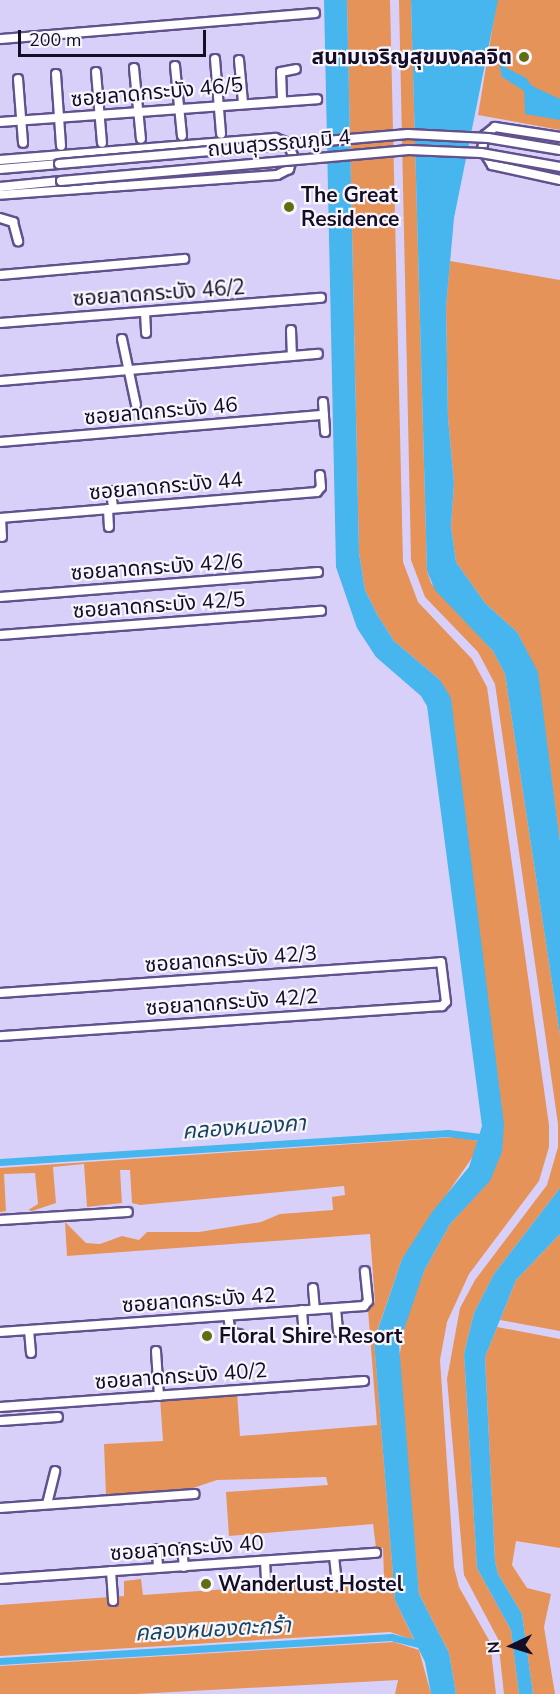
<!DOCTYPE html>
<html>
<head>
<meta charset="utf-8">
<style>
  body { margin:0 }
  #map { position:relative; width:560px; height:1694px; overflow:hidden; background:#d9d0f9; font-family:"Nunito Sans","Noto Sans Thai",sans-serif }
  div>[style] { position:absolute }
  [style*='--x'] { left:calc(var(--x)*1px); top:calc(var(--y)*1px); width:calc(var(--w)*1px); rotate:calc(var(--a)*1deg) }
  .green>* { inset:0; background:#e69359 }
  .water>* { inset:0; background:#47b5ee }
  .canal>* { height:7px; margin:-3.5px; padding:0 3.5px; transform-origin:3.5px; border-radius:3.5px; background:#47b5ee }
  .roads { filter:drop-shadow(2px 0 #61518d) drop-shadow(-2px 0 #61518d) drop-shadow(0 2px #61518d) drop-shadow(0 -2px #61518d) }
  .minor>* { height:8px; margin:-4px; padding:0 4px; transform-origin:4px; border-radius:4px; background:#fff }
  .bridges { filter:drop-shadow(2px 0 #61518d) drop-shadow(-2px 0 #61518d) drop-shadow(0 2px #61518d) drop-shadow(0 -2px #61518d) }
  .minor-bridge>* { height:8px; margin:-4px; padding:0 4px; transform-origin:4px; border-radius:4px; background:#fff }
  .dots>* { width:16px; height:16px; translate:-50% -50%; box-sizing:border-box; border:3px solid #f8f6fd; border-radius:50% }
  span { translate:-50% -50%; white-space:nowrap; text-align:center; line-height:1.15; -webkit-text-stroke:4.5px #f8f6fd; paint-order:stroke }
  .poi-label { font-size:21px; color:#140d25; font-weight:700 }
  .right { translate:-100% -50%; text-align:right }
  .left { translate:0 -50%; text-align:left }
  .street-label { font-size:21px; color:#140d25 }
  .water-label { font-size:22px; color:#18455d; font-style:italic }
  .north { position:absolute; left:482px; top:1616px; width:60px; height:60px; -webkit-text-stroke:4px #f8f6fd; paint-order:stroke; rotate:266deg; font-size:16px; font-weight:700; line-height:24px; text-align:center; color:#140d25 }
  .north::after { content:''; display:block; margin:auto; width:21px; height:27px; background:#140d25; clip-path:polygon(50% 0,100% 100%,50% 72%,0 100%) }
  .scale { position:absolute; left:18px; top:30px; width:188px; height:27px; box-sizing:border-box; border:3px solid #140d25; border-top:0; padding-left:8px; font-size:18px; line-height:21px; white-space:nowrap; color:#140d25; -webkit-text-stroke:4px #f8f6fd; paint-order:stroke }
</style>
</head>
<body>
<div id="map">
  <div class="green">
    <i style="clip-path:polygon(347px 0,390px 0,403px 562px,418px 602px,472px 659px,487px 687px,549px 1125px,549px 1147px,539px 1181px,469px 1274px,447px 1322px,440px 1360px,454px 1567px,459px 1587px,490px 1642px,496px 1694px,456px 1694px,449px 1653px,419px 1594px,398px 1365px,405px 1321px,424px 1271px,450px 1224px,490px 1180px,440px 680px,394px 641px,378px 616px,365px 590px,359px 553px)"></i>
    <i style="clip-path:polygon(399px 0,411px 0,427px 571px,431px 583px,493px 651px,505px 674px,560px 1035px,560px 1188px,494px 1274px,474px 1313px,464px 1354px,477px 1568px,511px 1630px,519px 1694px,504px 1694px,498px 1639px,464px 1575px,447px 1379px,460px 1308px,475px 1280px,547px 1185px,558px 1147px,558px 1124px,495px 684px,478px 652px,425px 597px,411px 560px)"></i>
    <i style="clip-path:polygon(497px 0,560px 0,560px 130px,478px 115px)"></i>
    <i style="clip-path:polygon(450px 261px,560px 280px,560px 842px,537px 672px,517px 632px,485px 603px,456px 562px,451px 526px,454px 483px,448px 418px,446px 307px)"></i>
    <i style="clip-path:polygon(455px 1137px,479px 1141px,476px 1152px,402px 1259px,374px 1340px,395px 1600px,414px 1640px,390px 1632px,0 1656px,0 1605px,124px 1596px,124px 1581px,141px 1579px,143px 1595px,384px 1578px,383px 1548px,376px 1548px,373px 1524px,229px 1536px,226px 1492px,328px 1485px,326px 1477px,217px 1480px,193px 1488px,106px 1495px,104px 1444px,163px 1441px,160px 1398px,237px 1392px,240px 1436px,377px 1425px,368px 1310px,375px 1302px,370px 1234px,67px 1256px,65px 1222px,86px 1243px,100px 1244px,122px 1236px,139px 1240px,147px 1232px,199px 1232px,261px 1222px,280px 1214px,333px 1210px,332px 1197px,345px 1195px,344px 1186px,140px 1205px,132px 1203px,130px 1170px,120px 1170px,122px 1203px,87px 1207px,84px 1164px,53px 1167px,56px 1203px,32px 1211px,28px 1210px,38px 1204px,35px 1173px,4px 1174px,6px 1211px,0 1212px,0 1168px)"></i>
    <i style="clip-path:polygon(560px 1234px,560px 1331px,500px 1320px,516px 1280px)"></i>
    <i style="clip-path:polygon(497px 1327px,560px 1339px,560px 1548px,516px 1541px,512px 1565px,527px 1588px,551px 1594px,544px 1627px,555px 1694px,533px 1694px,522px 1614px,498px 1574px,495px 1561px,485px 1357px)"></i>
    <i style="clip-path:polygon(394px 1642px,419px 1650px,431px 1694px,395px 1694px,398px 1680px,136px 1694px,0 1694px,0 1666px)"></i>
  </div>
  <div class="water">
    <i style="clip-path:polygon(324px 0,347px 0,359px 553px,365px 590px,378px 616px,394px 641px,440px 680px,451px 698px,504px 1125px,502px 1152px,490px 1181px,450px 1224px,424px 1271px,399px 1344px,419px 1594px,449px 1653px,456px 1694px,431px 1694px,425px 1662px,395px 1600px,374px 1341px,402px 1259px,432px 1212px,469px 1167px,482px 1126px,427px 706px,421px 696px,376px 657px,357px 628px,336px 567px)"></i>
    <i style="clip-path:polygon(411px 0,498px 0,454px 218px,446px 307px,448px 418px,454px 483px,451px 526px,456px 562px,485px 603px,517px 632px,538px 672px,560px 842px,560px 1035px,505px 674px,493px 651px,435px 590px,427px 571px)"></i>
    <i style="clip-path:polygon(499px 64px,526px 78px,532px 86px,560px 99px,560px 120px,525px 114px,524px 91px,502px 77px)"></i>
    <i style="clip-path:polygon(560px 1188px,560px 1234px,516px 1280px,485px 1357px,495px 1561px,498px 1574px,522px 1614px,533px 1694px,519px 1694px,511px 1630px,477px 1568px,464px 1354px,474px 1313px,494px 1274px)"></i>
  </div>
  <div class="canal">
    <i style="--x:0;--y:1162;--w:449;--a:-3.7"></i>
    <i style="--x:448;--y:1133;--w:40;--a:7.1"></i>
    <i style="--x:0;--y:1661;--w:392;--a:-3.5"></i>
    <i style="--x:391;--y:1637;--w:32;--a:14"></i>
  </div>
  <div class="roads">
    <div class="minor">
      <i style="--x:0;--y:39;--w:316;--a:-4.7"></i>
      <i style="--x:215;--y:59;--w:75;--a:85.4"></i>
      <i style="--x:239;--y:60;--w:42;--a:84.6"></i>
      <i style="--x:175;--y:66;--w:70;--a:84.3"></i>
      <i style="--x:134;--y:68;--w:71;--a:84.4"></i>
      <i style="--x:96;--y:72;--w:71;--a:85.2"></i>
      <i style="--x:56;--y:74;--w:72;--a:86"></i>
      <i style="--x:18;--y:79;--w:64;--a:85.5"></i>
      <i style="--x:282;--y:99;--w:27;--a:-92"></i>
      <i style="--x:281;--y:72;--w:15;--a:-11"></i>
      <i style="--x:0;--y:122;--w:318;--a:-4.1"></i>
      <i style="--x:560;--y:137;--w:66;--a:-171.3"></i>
      <i style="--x:495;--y:127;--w:13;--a:141"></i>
      <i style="--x:485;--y:135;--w:14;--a:102"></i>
      <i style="--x:482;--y:149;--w:19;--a:58"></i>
      <i style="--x:492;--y:165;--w:70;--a:12.4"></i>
      <i style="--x:0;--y:160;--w:276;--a:-4.6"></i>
      <i style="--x:275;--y:138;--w:14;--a:21"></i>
      <i style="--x:288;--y:143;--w:14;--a:69"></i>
      <i style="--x:293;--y:156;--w:14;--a:107"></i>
      <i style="--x:289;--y:169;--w:13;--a:153"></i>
      <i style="--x:277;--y:175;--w:278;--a:175.9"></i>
      <i style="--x:0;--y:169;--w:59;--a:-4.8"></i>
      <i style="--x:0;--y:187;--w:61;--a:-5.6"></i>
      <i style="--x:0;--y:218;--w:14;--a:17"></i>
      <i style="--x:13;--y:222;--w:20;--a:75"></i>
      <i style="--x:0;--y:275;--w:185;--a:-5"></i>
      <i style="--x:145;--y:312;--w:21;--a:87"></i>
      <i style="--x:0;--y:323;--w:322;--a:-4.5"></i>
      <i style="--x:291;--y:330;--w:26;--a:88"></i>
      <i style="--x:122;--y:339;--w:67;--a:78"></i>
      <i style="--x:0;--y:381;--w:319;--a:-4.9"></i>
      <i style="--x:323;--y:402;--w:30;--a:86"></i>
      <i style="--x:0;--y:442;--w:325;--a:-4.8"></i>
      <i style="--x:111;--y:491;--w:17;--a:83"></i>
      <i style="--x:108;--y:509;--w:18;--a:87"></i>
      <i style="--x:0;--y:518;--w:318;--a:-4.7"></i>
      <i style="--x:317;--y:492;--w:6;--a:-51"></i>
      <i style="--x:321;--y:487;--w:12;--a:-95"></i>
      <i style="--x:1;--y:518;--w:19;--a:87"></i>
      <i style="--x:0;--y:597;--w:319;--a:-4.5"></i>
      <i style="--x:0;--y:635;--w:322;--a:-4.3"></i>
      <i style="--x:0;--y:993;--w:442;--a:-4"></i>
      <i style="--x:441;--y:962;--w:40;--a:82.9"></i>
      <i style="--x:446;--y:1002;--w:6;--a:135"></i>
      <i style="--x:442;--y:1006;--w:443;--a:176.1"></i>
      <i style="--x:0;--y:1220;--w:128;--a:-3.6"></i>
      <i style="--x:313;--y:1288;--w:21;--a:85"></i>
      <i style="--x:336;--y:1308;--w:24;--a:85"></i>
      <i style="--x:302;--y:1310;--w:26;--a:86"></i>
      <i style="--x:228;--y:1316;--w:17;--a:80"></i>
      <i style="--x:231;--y:1333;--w:8;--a:7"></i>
      <i style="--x:29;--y:1330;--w:23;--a:85"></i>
      <i style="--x:0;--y:1332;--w:365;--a:-4.1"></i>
      <i style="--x:364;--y:1306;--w:6;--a:-51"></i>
      <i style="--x:368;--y:1301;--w:30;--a:-96"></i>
      <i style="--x:156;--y:1351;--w:45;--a:86.2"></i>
      <i style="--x:0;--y:1407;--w:365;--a:-4.1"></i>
      <i style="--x:1;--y:1421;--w:57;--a:-4"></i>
      <i style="--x:47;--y:1504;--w:34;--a:-76"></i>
      <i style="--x:0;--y:1508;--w:195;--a:-4.1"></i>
      <i style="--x:182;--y:1548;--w:19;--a:84"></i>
      <i style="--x:157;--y:1549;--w:19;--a:87"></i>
      <i style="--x:334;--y:1556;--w:30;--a:84"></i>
      <i style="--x:265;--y:1561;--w:21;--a:87"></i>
      <i style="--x:111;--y:1571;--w:30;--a:86"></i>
      <i style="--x:0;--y:1579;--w:377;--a:-4"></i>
    </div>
  </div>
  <div class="bridges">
    <div class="minor-bridge">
      <i style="--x:59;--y:164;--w:350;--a:-4.9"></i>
      <i style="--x:408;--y:134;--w:80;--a:2.9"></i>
      <i style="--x:488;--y:138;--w:73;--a:9.5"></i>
      <i style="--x:61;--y:181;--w:349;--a:-5.1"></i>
      <i style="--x:409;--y:150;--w:72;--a:2.4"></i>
      <i style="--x:481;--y:153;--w:80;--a:10"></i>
    </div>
  </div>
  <div class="dots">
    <i style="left:524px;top:57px;background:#646c12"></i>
    <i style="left:289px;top:207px;background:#646c12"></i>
    <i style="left:207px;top:1336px;background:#646c12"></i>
    <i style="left:206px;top:1584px;background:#646c12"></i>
  </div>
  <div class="poi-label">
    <span class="right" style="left:512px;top:57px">สนามเจริญสุขมงคลจิต</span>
    <span class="left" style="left:301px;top:207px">The Great<br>Residence</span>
    <span class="left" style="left:219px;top:1336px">Floral Shire Resort</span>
    <span class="left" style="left:218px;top:1584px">Wanderlust Hostel</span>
  </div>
  <div class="street-label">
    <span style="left:157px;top:92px;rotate:-5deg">ซอยลาดกระบัง 46/5</span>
    <span style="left:279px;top:143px;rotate:-5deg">ถนนสุวรรณภูมิ 4</span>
    <span style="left:159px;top:293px;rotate:-4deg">ซอยลาดกระบัง 46/2</span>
    <span style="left:161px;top:411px;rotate:-5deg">ซอยลาดกระบัง 46</span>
    <span style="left:166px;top:486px;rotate:-5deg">ซอยลาดกระบัง 44</span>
    <span style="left:157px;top:567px;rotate:-4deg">ซอยลาดกระบัง 42/6</span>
    <span style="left:159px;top:605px;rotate:-4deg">ซอยลาดกระบัง 42/5</span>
    <span style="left:231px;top:959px;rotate:-4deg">ซอยลาดกระบัง 42/3</span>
    <span style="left:232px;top:1002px;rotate:-4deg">ซอยลาดกระบัง 42/2</span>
    <span style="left:199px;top:1300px;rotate:-4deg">ซอยลาดกระบัง 42</span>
    <span style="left:181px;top:1376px;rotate:-4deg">ซอยลาดกระบัง 40/2</span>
    <span style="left:187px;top:1548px;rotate:-4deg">ซอยลาดกระบัง 40</span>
  </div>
  <div class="water-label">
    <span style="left:244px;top:1128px;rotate:-4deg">คลองหนองคา</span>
    <span style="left:213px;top:1630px;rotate:-3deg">คลองหนองตะกร้า</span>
  </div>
  <div class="north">N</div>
  <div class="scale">200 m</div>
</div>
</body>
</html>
